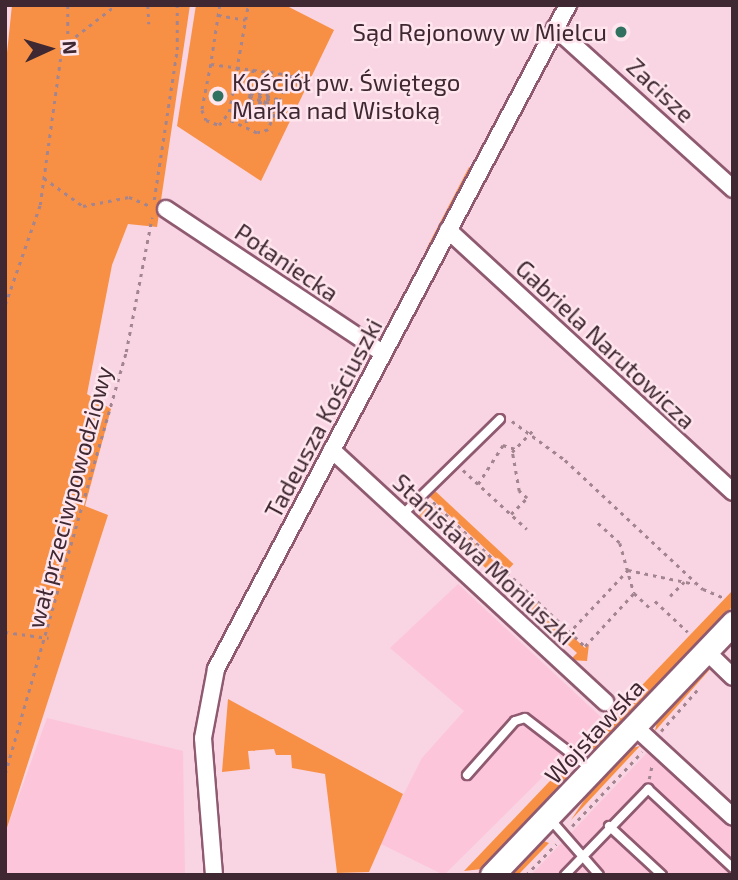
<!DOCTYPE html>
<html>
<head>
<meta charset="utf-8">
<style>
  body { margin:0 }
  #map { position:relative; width:738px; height:880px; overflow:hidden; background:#f9d4e2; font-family:"Exo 2",sans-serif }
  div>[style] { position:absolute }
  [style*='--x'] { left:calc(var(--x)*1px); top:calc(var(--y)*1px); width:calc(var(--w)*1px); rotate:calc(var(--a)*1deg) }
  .built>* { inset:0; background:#fcc5da }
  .green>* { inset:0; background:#f79045; transform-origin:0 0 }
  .path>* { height:2.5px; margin-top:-1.25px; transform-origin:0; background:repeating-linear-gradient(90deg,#a38590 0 3.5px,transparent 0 8.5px) }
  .roads { filter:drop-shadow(2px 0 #8f5a70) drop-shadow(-2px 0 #8f5a70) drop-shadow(0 2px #8f5a70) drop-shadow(0 -2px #8f5a70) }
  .lane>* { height:8px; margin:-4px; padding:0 4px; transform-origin:4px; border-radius:4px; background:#fff }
  .street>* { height:16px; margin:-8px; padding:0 8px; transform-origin:8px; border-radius:8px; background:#fff }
  .secondary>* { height:23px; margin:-11.5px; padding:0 11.5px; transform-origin:11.5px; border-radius:11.5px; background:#fff }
  .dots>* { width:19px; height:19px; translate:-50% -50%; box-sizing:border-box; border:4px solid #fee5ee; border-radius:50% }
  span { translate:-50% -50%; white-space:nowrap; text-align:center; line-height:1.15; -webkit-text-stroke:5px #fee5ee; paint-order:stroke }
  .poi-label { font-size:24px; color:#3f2831 }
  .right { translate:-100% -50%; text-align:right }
  .left { translate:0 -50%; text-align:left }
  .street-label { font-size:24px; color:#3f2831 }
  .frame { position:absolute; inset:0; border:7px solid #3f2831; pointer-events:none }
  .north { position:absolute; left:14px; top:14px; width:70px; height:70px; -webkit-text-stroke:5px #fee5ee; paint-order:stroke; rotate:86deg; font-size:19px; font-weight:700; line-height:28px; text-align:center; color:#3f2831 }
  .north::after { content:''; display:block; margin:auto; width:24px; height:32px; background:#3f2831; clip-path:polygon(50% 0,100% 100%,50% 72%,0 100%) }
</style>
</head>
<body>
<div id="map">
  <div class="built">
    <i style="clip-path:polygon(458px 584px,602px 718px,444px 875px,379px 843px,422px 758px,464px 711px,390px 648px)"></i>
    <i style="clip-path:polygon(47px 718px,183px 751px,185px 875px,5px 875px,5px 834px)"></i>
    <i style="clip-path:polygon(661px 738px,733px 803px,733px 875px,531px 875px)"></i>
  </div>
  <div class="green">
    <i style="clip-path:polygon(12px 5px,190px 5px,157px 227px,128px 224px,112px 265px,87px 394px,111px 409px,85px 506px,108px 515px,5px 834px,5px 72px)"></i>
    <i style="clip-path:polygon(196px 5px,285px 5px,334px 30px,261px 181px,177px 126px)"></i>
    <i style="clip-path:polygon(469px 167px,473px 169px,424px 253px)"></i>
    <i style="left:433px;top:489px;width:110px;height:8px;rotate:43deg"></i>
    <i style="clip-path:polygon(425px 497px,508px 574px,505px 586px,428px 514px,418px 519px)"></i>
    <i style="clip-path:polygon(733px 590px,733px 606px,597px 749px,581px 749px)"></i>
    <i style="clip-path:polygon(533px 600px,566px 631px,560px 638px,528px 606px)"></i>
    <i style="clip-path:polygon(571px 635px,585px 648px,589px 644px,587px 661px,570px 660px,577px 653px,564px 641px)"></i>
    <i style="clip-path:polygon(709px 664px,712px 667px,655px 731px,658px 717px)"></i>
    <i style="clip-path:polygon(228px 699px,403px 794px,369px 872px,337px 873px,325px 774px,292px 768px,291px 755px,276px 755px,274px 749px,248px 751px,250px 769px,222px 772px)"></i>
    <i style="clip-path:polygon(640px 746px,571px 820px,595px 784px,628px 749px)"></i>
    <i style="clip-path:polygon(569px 761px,566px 781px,482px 869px,464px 871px)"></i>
    <i style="clip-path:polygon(541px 840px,549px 843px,518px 875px,508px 875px)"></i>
  </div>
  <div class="path">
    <i style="--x:68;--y:5;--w:32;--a:90"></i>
    <i style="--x:148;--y:5;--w:19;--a:87"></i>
    <i style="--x:220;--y:5;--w:60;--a:98.7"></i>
    <i style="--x:211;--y:64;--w:81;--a:7.8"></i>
    <i style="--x:291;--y:75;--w:60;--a:112.7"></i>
    <i style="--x:268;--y:130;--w:11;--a:165"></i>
    <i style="--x:257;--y:133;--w:33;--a:-155"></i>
    <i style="--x:218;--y:15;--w:28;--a:10"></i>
    <i style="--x:211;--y:64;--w:47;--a:101.1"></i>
    <i style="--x:202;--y:110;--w:11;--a:68"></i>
    <i style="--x:206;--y:120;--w:14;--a:21"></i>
    <i style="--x:219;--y:125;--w:16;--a:-52"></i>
    <i style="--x:229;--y:112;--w:109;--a:-79.9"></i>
    <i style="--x:291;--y:75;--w:21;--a:47"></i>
    <i style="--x:250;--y:91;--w:33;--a:16"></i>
    <i style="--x:250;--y:94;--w:32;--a:16"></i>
    <i style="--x:249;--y:97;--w:32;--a:16"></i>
    <i style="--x:250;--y:100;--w:30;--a:17"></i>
    <i style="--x:250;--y:103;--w:15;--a:-4"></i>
    <i style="--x:265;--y:102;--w:16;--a:38"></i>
    <i style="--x:249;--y:106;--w:15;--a:-4"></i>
    <i style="--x:264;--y:105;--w:16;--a:38"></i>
    <i style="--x:247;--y:110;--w:16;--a:-7"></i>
    <i style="--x:263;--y:108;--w:14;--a:39"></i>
    <i style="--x:262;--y:112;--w:41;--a:-74.6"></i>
    <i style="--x:246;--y:118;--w:16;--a:-22"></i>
    <i style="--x:261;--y:112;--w:16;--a:45"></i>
    <i style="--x:246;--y:123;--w:54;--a:-82.6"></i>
    <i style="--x:44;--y:178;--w:48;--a:35.7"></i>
    <i style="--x:83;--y:206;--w:47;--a:-11.1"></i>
    <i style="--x:129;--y:197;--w:25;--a:23"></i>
    <i style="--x:154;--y:200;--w:152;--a:-81.3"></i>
    <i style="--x:177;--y:50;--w:45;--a:-90"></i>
    <i style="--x:5;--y:305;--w:106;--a:-70.7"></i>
    <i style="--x:40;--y:205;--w:160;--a:-82.1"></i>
    <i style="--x:62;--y:47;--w:68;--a:-37.9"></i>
    <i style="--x:512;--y:421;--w:66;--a:36.3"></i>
    <i style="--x:565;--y:460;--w:189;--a:43.1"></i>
    <i style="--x:703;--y:589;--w:21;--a:23"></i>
    <i style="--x:463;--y:470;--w:87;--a:42.7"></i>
    <i style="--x:478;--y:484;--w:46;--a:-57.3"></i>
    <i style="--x:503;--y:445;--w:13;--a:18"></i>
    <i style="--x:433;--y:502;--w:209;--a:43.5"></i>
    <i style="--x:585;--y:646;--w:72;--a:-47.2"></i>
    <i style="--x:511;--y:514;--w:23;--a:-45"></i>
    <i style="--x:527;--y:498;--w:11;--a:-139"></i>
    <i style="--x:519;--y:491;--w:40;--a:-100"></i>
    <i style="--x:512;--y:452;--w:29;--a:-46"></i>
    <i style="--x:598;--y:523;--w:30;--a:42"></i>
    <i style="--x:620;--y:543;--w:52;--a:74.4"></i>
    <i style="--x:634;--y:593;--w:21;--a:43"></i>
    <i style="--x:505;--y:590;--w:14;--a:-45"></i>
    <i style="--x:670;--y:596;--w:20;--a:-45"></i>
    <i style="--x:655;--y:601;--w:45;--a:43.2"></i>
    <i style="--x:5;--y:632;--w:44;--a:7.8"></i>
    <i style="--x:562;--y:640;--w:96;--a:-46.7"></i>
    <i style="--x:628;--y:570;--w:68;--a:11.8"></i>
    <i style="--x:661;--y:731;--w:56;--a:-48.6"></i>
    <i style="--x:5;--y:774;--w:439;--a:-74"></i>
    <i style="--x:126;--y:352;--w:137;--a:-79.1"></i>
    <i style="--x:649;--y:779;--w:14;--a:-78"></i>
    <i style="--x:572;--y:826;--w:102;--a:-46.6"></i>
    <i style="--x:526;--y:875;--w:43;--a:-45.9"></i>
  </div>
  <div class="roads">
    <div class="lane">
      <i style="--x:402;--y:515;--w:137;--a:-44.4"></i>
      <i style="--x:467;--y:775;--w:72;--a:-48.4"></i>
      <i style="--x:515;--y:721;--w:10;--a:-17"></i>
      <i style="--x:525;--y:718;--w:82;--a:37.6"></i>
      <i style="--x:550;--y:819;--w:74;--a:48.8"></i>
      <i style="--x:609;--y:826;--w:72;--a:42.8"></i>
      <i style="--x:565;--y:875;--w:120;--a:-46"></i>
      <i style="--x:648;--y:789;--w:116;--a:42.9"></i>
    </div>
    <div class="street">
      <i style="--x:555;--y:28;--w:240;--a:42.1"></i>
      <i style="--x:166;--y:209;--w:260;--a:33.6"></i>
      <i style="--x:448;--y:230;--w:387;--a:42.6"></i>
      <i style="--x:332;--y:450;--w:372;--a:42.7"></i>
      <i style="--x:706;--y:651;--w:37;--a:44"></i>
      <i style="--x:634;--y:726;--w:134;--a:42.6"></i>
      <i style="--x:214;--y:875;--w:137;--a:-94.6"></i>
      <i style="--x:203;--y:738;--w:70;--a:-79.3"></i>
      <i style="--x:216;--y:669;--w:752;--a:-62.07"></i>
    </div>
    <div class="secondary">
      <i style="--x:492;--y:875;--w:349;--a:-46.3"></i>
    </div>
  </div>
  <div class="dots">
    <i style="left:621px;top:32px;background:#307160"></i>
    <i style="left:218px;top:96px;background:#307160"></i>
  </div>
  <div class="poi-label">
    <span class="right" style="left:607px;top:32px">Sąd Rejonowy w Mielcu</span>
    <span class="left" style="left:232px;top:96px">Kościół pw. Świętego<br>Marka nad Wisłoką</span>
  </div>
  <div class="street-label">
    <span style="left:661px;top:90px;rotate:43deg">Zacisze</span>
    <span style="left:287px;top:262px;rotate:34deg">Połaniecka</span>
    <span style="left:606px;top:344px;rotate:43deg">Gabriela Narutowicza</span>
    <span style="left:323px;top:418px;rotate:-62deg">Tadeusza Kościuszki</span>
    <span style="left:69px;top:497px;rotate:-75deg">wał przeciwpowodziowy</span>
    <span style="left:484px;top:559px;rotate:43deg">Stanisława Moniuszki</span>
    <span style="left:594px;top:731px;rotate:-47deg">Wojsławska</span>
  </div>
  <div class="frame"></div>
  <div class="north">N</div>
</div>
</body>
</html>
